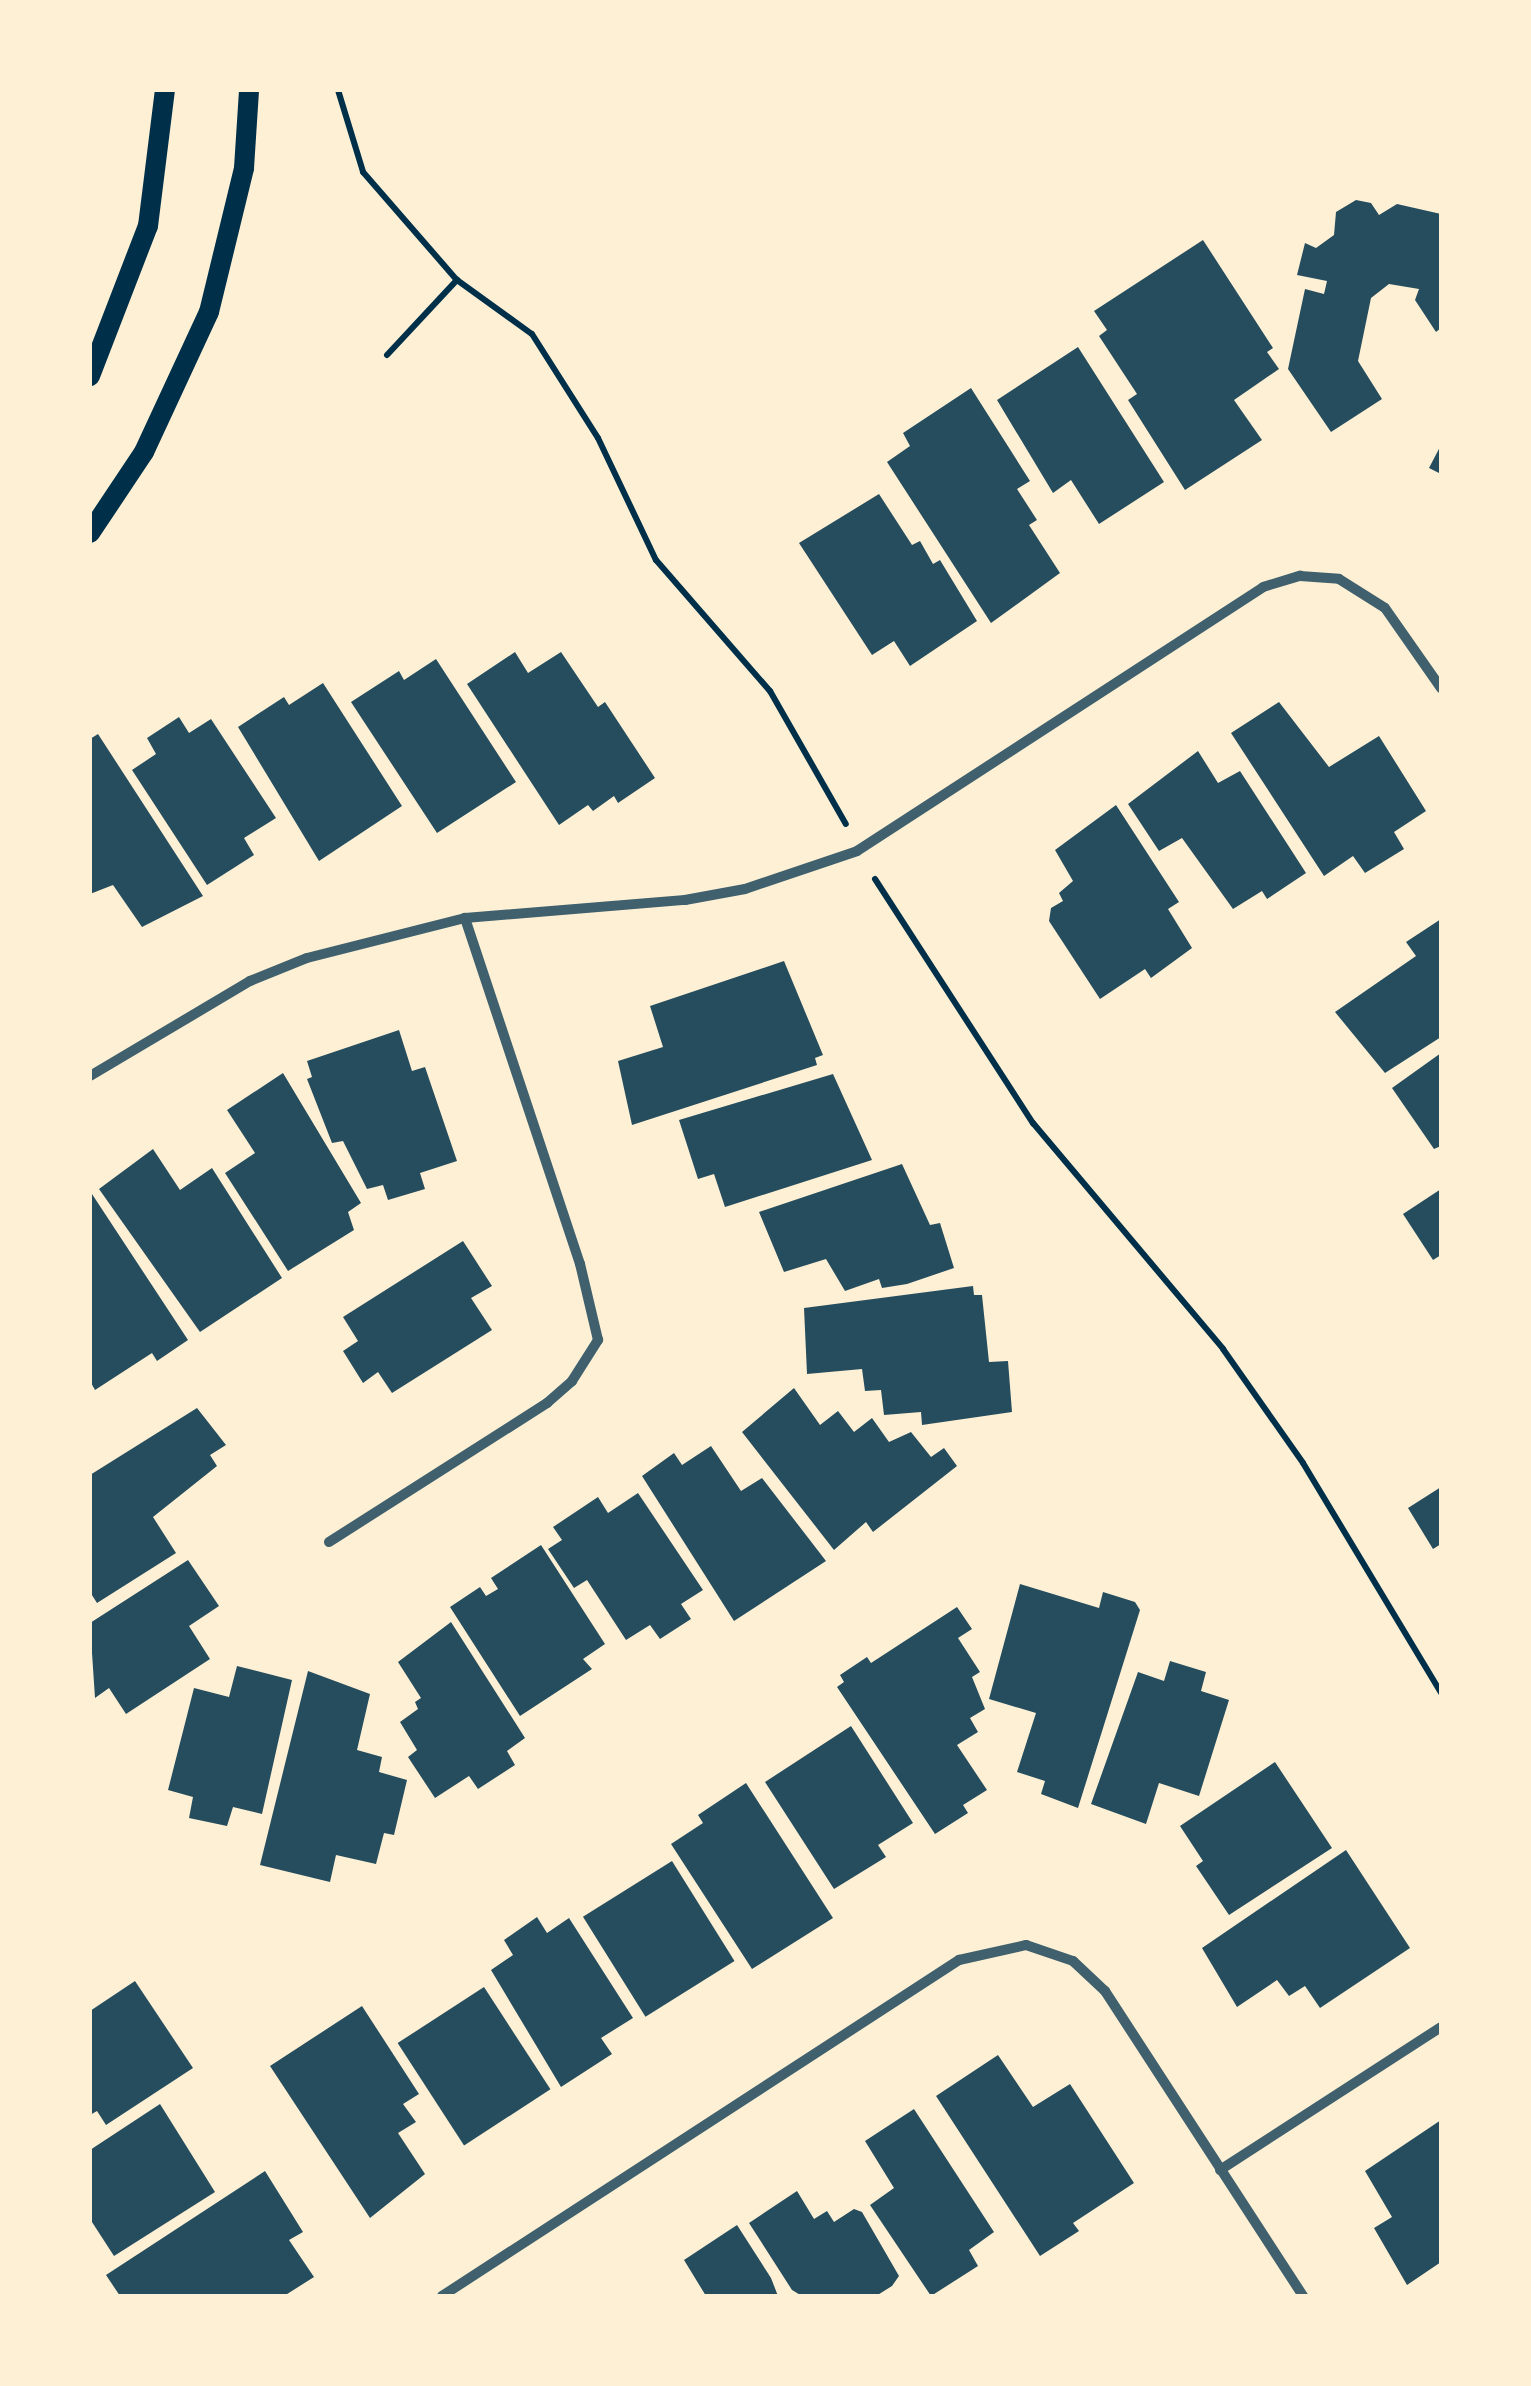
<!DOCTYPE html>
<html>
<head>
<meta charset="utf-8">
<style>
  body { margin:0 }
  #map { position:relative; width:1531px; height:2386px; overflow:hidden; background:#fdf0d5; font-family:Lato,sans-serif }
  div>[style] { position:absolute }
  [style*='--x'] { left:calc(var(--x)*1px); top:calc(var(--y)*1px); width:calc(var(--w)*1px); rotate:calc(var(--a)*1deg) }
  .building>* { inset:0; background:#264d5e; transform-origin:0 0 }
  .path>* { height:6px; margin:-3px; padding:0 3px; transform-origin:3px; border-radius:3px; background:#003049 }
  .minor>* { height:10px; margin:-5px; padding:0 5px; transform-origin:5px; border-radius:5px; background:#3f606c }
  .secondary>* { height:20px; margin:-10px; padding:0 10px; transform-origin:10px; border-radius:10px; background:#003049 }
  span { translate:-50% -50%; white-space:nowrap; text-align:center; line-height:1.15; -webkit-text-stroke:9px #fdf0d5; paint-order:stroke }
  .frame { position:absolute; inset:0; border:92px solid #fdf0d5; pointer-events:none }
</style>
</head>
<body>
<div id="map">
  <div class="building">
    <i style="clip-path:polygon(1356px 200px,1371px 203px,1379px 215px,1397px 204px,1441px 214px,1441px 328px,1436px 332px,1415px 300px,1419px 289px,1389px 284px,1371px 298px,1358px 361px,1382px 399px,1331px 432px,1288px 369px,1305px 289px,1324px 294px,1327px 281px,1297px 275px,1305px 243px,1316px 248px,1334px 235px,1336px 212px)"></i>
    <i style="clip-path:polygon(1203px 240px,1273px 348px,1267px 352px,1279px 369px,1234px 400px,1262px 440px,1185px 490px,1128px 400px,1137px 394px,1099px 336px,1107px 330px,1094px 311px)"></i>
    <i style="clip-path:polygon(1078px 347px,1164px 482px,1099px 524px,1071px 480px,1053px 493px,997px 400px)"></i>
    <i style="clip-path:polygon(971px 388px,1030px 481px,1017px 489px,1037px 520px,1029px 525px,1060px 573px,991px 623px,887px 462px,910px 446px,903px 433px)"></i>
    <i style="clip-path:polygon(1441px 445px,1441px 474px,1429px 468px)"></i>
    <i style="clip-path:polygon(879px 494px,912px 545px,920px 541px,933px 564px,940px 560px,977px 621px,910px 666px,894px 641px,872px 655px,799px 543px)"></i>
    <i style="clip-path:polygon(515px 652px,528px 673px,561px 652px,598px 707px,605px 702px,655px 778px,618px 803px,614px 796px,593px 811px,588px 805px,559px 825px,467px 684px)"></i>
    <i style="clip-path:polygon(436px 659px,516px 782px,437px 833px,351px 702px,399px 671px,404px 680px)"></i>
    <i style="clip-path:polygon(323px 683px,402px 806px,319px 861px,238px 727px,284px 697px,289px 705px)"></i>
    <i style="clip-path:polygon(1279px 702px,1329px 767px,1379px 736px,1426px 811px,1394px 832px,1404px 849px,1365px 873px,1353px 856px,1324px 876px,1231px 733px)"></i>
    <i style="clip-path:polygon(179px 717px,189px 733px,211px 719px,276px 818px,244px 838px,254px 855px,207px 885px,132px 770px,156px 754px,147px 738px)"></i>
    <i style="clip-path:polygon(98px 734px,203px 896px,142px 927px,113px 885px,90px 894px,90px 739px)"></i>
    <i style="clip-path:polygon(1198px 751px,1218px 783px,1240px 771px,1306px 873px,1267px 899px,1262px 891px,1233px 909px,1182px 838px,1159px 851px,1128px 804px)"></i>
    <i style="clip-path:polygon(1116px 805px,1179px 902px,1168px 909px,1192px 948px,1151px 978px,1145px 969px,1100px 999px,1049px 921px,1051px 908px,1063px 901px,1059px 893px,1073px 881px,1055px 850px)"></i>
    <i style="clip-path:polygon(1441px 919px,1441px 1037px,1385px 1073px,1335px 1012px,1416px 956px,1406px 942px)"></i>
    <i style="clip-path:polygon(784px 961px,823px 1055px,815px 1058px,817px 1065px,632px 1125px,618px 1061px,663px 1047px,650px 1006px)"></i>
    <i style="clip-path:polygon(399px 1030px,412px 1071px,425px 1067px,457px 1161px,420px 1173px,425px 1189px,388px 1200px,383px 1185px,367px 1189px,343px 1141px,332px 1143px,307px 1079px,312px 1077px,307px 1061px)"></i>
    <i style="clip-path:polygon(1441px 1053px,1441px 1146px,1434px 1149px,1392px 1088px)"></i>
    <i style="clip-path:polygon(283px 1073px,361px 1203px,348px 1212px,354px 1230px,288px 1271px,225px 1173px,255px 1153px,227px 1110px)"></i>
    <i style="clip-path:polygon(833px 1074px,872px 1160px,725px 1207px,714px 1174px,698px 1179px,679px 1120px)"></i>
    <i style="clip-path:polygon(153px 1149px,180px 1190px,212px 1168px,282px 1278px,200px 1332px,99px 1189px)"></i>
    <i style="clip-path:polygon(902px 1164px,930px 1225px,940px 1223px,954px 1268px,907px 1284px,882px 1288px,879px 1279px,845px 1291px,826px 1259px,784px 1272px,759px 1212px)"></i>
    <i style="clip-path:polygon(1441px 1189px,1441px 1255px,1433px 1260px,1403px 1214px)"></i>
    <i style="clip-path:polygon(90px 1191px,188px 1340px,157px 1361px,152px 1353px,95px 1390px,90px 1381px)"></i>
    <i style="clip-path:polygon(463px 1241px,492px 1286px,471px 1298px,492px 1330px,392px 1393px,378px 1372px,363px 1383px,343px 1351px,358px 1341px,343px 1317px)"></i>
    <i style="clip-path:polygon(973px 1286px,974px 1295px,982px 1295px,989px 1362px,1008px 1361px,1012px 1412px,922px 1425px,921px 1412px,884px 1415px,881px 1390px,865px 1391px,862px 1369px,807px 1374px,804px 1308px)"></i>
    <i style="clip-path:polygon(794px 1388px,820px 1425px,838px 1411px,854px 1432px,872px 1418px,889px 1442px,911px 1432px,931px 1457px,944px 1448px,957px 1466px,873px 1532px,866px 1522px,834px 1550px,742px 1432px)"></i>
    <i style="clip-path:polygon(197px 1408px,226px 1445px,210px 1455px,217px 1466px,153px 1517px,176px 1553px,97px 1603px,90px 1592px,90px 1475px)"></i>
    <i style="clip-path:polygon(711px 1446px,741px 1491px,762px 1478px,826px 1561px,734px 1621px,642px 1476px,674px 1453px,682px 1465px)"></i>
    <i style="clip-path:polygon(1441px 1487px,1441px 1544px,1433px 1549px,1408px 1508px)"></i>
    <i style="clip-path:polygon(638px 1493px,703px 1590px,681px 1604px,691px 1619px,660px 1639px,650px 1625px,626px 1640px,587px 1580px,574px 1588px,548px 1549px,562px 1540px,553px 1527px,598px 1497px,608px 1513px)"></i>
    <i style="clip-path:polygon(541px 1545px,605px 1644px,583px 1659px,592px 1669px,520px 1716px,450px 1607px,480px 1587px,486px 1596px,498px 1589px,491px 1578px)"></i>
    <i style="clip-path:polygon(188px 1560px,219px 1606px,189px 1626px,210px 1659px,126px 1714px,109px 1688px,95px 1698px,90px 1623px)"></i>
    <i style="clip-path:polygon(1020px 1584px,1099px 1608px,1103px 1592px,1135px 1602px,1140px 1610px,1078px 1808px,1041px 1794px,1045px 1781px,1017px 1772px,1036px 1713px,989px 1699px)"></i>
    <i style="clip-path:polygon(957px 1607px,972px 1629px,958px 1638px,980px 1672px,972px 1677px,985px 1709px,970px 1718px,978px 1732px,957px 1745px,987px 1790px,963px 1805px,968px 1813px,935px 1834px,837px 1687px,844px 1682px,840px 1675px,867px 1657px,871px 1663px)"></i>
    <i style="clip-path:polygon(451px 1622px,525px 1738px,507px 1751px,515px 1765px,478px 1789px,469px 1776px,435px 1798px,408px 1757px,417px 1750px,400px 1722px,418px 1709px,415px 1702px,421px 1698px,398px 1662px)"></i>
    <i style="clip-path:polygon(1170px 1661px,1206px 1672px,1201px 1691px,1229px 1700px,1199px 1796px,1159px 1783px,1146px 1824px,1091px 1804px,1138px 1672px,1164px 1681px)"></i>
    <i style="clip-path:polygon(237px 1666px,292px 1680px,262px 1814px,233px 1807px,227px 1826px,189px 1818px,193px 1797px,168px 1790px,194px 1688px,229px 1697px)"></i>
    <i style="clip-path:polygon(308px 1671px,370px 1694px,357px 1750px,382px 1757px,379px 1772px,407px 1780px,394px 1835px,384px 1833px,376px 1864px,336px 1855px,330px 1882px,260px 1865px)"></i>
    <i style="clip-path:polygon(851px 1726px,913px 1823px,878px 1845px,886px 1857px,834px 1889px,765px 1782px)"></i>
    <i style="clip-path:polygon(1275px 1762px,1332px 1848px,1229px 1915px,1196px 1866px,1203px 1861px,1180px 1826px)"></i>
    <i style="clip-path:polygon(746px 1783px,833px 1918px,752px 1969px,671px 1844px,703px 1823px,698px 1815px)"></i>
    <i style="clip-path:polygon(1346px 1850px,1410px 1948px,1320px 2008px,1305px 1986px,1289px 1996px,1277px 1980px,1237px 2007px,1202px 1948px)"></i>
    <i style="left:672px;top:1861px;width:118px;height:105px;rotate:58deg"></i>
    <i style="clip-path:polygon(537px 1917px,547px 1933px,569px 1918px,633px 2018px,601px 2038px,612px 2054px,561px 2087px,491px 1970px,513px 1955px,504px 1940px)"></i>
    <i style="clip-path:polygon(135px 1981px,193px 2068px,106px 2125px,97px 2111px,90px 2115px,90px 2011px)"></i>
    <i style="left:484px;top:1987px;width:122px;height:103px;rotate:57deg"></i>
    <i style="clip-path:polygon(362px 2006px,419px 2094px,403px 2104px,416px 2122px,398px 2133px,425px 2174px,370px 2218px,270px 2066px)"></i>
    <i style="clip-path:polygon(998px 2055px,1033px 2107px,1070px 2084px,1134px 2183px,1073px 2223px,1079px 2231px,1040px 2256px,936px 2096px)"></i>
    <i style="clip-path:polygon(160px 2104px,215px 2192px,114px 2256px,90px 2219px,90px 2150px)"></i>
    <i style="clip-path:polygon(914px 2109px,994px 2232px,969px 2250px,978px 2266px,931px 2296px,870px 2205px,894px 2188px,865px 2141px)"></i>
    <i style="clip-path:polygon(1441px 2120px,1441px 2262px,1407px 2285px,1374px 2228px,1392px 2217px,1365px 2171px)"></i>
    <i style="clip-path:polygon(265px 2171px,303px 2232px,289px 2240px,314px 2277px,284px 2296px,120px 2296px,106px 2275px)"></i>
    <i style="clip-path:polygon(797px 2191px,814px 2219px,827px 2211px,834px 2222px,854px 2209px,862px 2212px,899px 2276px,892px 2286px,876px 2296px,802px 2296px,792px 2290px,749px 2223px)"></i>
    <i style="clip-path:polygon(737px 2225px,771px 2278px,778px 2296px,706px 2296px,684px 2260px)"></i>
  </div>
  <div class="path">
    <i style="--x:338;--y:90;--w:86;--a:73"></i>
    <i style="--x:363;--y:172;--w:143;--a:49"></i>
    <i style="--x:457;--y:280;--w:92;--a:35.8"></i>
    <i style="--x:532;--y:334;--w:123;--a:57.6"></i>
    <i style="--x:598;--y:438;--w:135;--a:64.6"></i>
    <i style="--x:656;--y:560;--w:174;--a:49"></i>
    <i style="--x:770;--y:691;--w:153;--a:60.3"></i>
    <i style="--x:387;--y:355;--w:103;--a:-47"></i>
    <i style="--x:875;--y:879;--w:291;--a:57.1"></i>
    <i style="--x:1033;--y:1123;--w:295;--a:49.9"></i>
    <i style="--x:1223;--y:1349;--w:139;--a:54.9"></i>
    <i style="--x:1303;--y:1463;--w:268;--a:59"></i>
  </div>
  <div class="minor">
    <i style="--x:90;--y:1076;--w:186;--a:-30.7"></i>
    <i style="--x:250;--y:981;--w:61;--a:-22"></i>
    <i style="--x:307;--y:958;--w:163;--a:-14.2"></i>
    <i style="--x:465;--y:918;--w:221;--a:-4.7"></i>
    <i style="--x:685;--y:900;--w:61;--a:-10.4"></i>
    <i style="--x:745;--y:889;--w:118;--a:-18.7"></i>
    <i style="--x:857;--y:851;--w:484;--a:-33"></i>
    <i style="--x:1263;--y:587;--w:39;--a:-17"></i>
    <i style="--x:1300;--y:576;--w:39;--a:4"></i>
    <i style="--x:1339;--y:579;--w:54;--a:32.2"></i>
    <i style="--x:1385;--y:608;--w:98;--a:55"></i>
    <i style="--x:329;--y:1542;--w:259;--a:-32.5"></i>
    <i style="--x:547;--y:1403;--w:33;--a:-41"></i>
    <i style="--x:572;--y:1381;--w:49;--a:-57.6"></i>
    <i style="--x:598;--y:1340;--w:78;--a:-103.3"></i>
    <i style="--x:580;--y:1264;--w:365;--a:-108.4"></i>
    <i style="--x:1220;--y:2170;--w:263;--a:-32.9"></i>
    <i style="--x:442;--y:2296;--w:617;--a:-33.02"></i>
    <i style="--x:959;--y:1960;--w:69;--a:-12.6"></i>
    <i style="--x:1026;--y:1945;--w:50;--a:18.8"></i>
    <i style="--x:1073;--y:1961;--w:44;--a:43.2"></i>
    <i style="--x:1105;--y:1991;--w:364;--a:57"></i>
  </div>
  <div class="secondary">
    <i style="--x:90;--y:376;--w:161;--a:-68.9"></i>
    <i style="--x:148;--y:226;--w:137;--a:-82.9"></i>
    <i style="--x:90;--y:533;--w:97;--a:-56.3"></i>
    <i style="--x:144;--y:452;--w:154;--a:-65.1"></i>
    <i style="--x:209;--y:312;--w:148;--a:-76.3"></i>
    <i style="--x:244;--y:168;--w:78;--a:-86.3"></i>
  </div>
  <div class="frame"></div>
</div>
</body>
</html>
